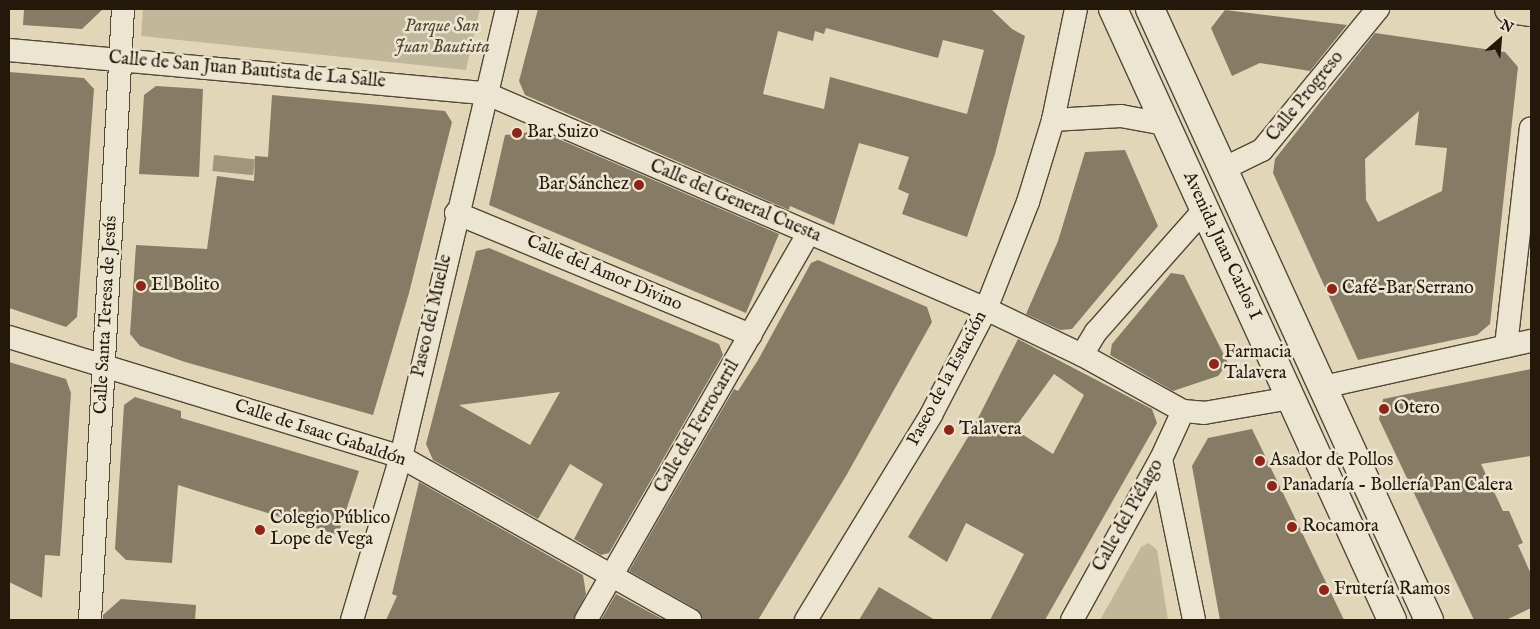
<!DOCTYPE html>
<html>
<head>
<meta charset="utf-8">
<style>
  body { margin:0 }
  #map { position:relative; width:1540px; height:629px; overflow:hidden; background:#e1d7b8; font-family:"IM FELL English",serif }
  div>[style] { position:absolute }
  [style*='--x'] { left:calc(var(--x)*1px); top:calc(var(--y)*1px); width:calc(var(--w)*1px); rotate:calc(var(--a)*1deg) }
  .green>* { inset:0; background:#c1b79b }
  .water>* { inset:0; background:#a1967d; transform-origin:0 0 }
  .building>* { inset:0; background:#867b65 }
  .roads { filter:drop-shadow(1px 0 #534836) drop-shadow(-1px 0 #534836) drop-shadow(0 1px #534836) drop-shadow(0 -1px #534836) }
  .minor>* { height:22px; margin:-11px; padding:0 11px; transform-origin:11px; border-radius:11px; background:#ece5d1 }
  .tertiary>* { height:28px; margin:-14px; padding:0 14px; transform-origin:14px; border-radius:14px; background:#ece5d1 }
  .primary>* { height:28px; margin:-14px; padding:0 14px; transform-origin:14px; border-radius:14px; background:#e1d7b8 }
  .dots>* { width:14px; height:14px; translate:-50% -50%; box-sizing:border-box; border:2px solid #ece5d1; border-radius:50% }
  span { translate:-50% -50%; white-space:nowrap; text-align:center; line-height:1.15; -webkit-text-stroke:5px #ece5d1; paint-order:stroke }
  .park-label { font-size:18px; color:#534836; font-style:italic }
  .street-label { font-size:18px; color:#24180b }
  .poi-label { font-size:18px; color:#24180b }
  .left { translate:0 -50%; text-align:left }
  .right { translate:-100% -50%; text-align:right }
  .frame { position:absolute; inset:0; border:10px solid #24180b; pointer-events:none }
  .north { position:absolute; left:1475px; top:15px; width:50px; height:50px; -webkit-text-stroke:4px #ece5d1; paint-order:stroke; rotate:27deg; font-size:14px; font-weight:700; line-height:20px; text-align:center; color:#24180b }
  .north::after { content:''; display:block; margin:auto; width:18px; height:22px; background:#24180b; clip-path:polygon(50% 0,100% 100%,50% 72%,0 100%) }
</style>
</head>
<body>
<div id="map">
  <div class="green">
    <i style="clip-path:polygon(143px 9px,480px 9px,466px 70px,141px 36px)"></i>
    <i style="clip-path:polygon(1149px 543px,1157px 550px,1168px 620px,1100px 620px,1141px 547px)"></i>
  </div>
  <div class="water">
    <i style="left:214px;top:155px;width:41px;height:16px;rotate:6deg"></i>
  </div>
  <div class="building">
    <i style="clip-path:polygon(24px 9px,103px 9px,82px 29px,23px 25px)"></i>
    <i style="clip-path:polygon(evenodd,538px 9px,991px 9px,1012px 29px,1025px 36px,995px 154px,967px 237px,902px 214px,909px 194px,898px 189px,909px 157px,859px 143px,834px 225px,790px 206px,789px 210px,525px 95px,519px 81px,538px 9px,826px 28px,938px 58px,943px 40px,984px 50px,967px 114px,830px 77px,824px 109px,763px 94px,778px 31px,813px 41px,815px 31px,824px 34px,826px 28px)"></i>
    <i style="clip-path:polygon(1225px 10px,1347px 25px,1310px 71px,1260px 63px,1232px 76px,1211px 28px)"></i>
    <i style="clip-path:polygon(evenodd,1375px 33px,1505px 52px,1518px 67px,1490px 324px,1477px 335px,1358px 360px,1273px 173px,1275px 159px,1375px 33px,1419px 111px,1415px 145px,1447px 148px,1442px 191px,1378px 222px,1366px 200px,1365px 159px,1419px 111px)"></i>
    <i style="clip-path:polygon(9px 72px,84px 78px,94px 89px,77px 317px,66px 327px,9px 308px)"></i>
    <i style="clip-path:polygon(156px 86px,203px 89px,199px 177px,139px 174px,144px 95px)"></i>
    <i style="clip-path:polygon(272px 95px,445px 111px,452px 122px,409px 293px,373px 415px,185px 362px,140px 346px,130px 334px,136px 245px,207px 249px,217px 176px,254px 181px,255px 156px,268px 157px)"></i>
    <i style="clip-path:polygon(540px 131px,779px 234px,746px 313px,489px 205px,505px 135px)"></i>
    <i style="clip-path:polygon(1125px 150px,1158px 226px,1072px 329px,1060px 330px,1026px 314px,1058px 241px,1085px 152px)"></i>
    <i style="clip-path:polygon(evenodd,489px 248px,719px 344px,723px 355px,609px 553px,601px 555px,574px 539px,603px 484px,570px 464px,538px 519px,433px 460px,426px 444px,476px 251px,489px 248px,560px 392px,530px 445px,459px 405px,560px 392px)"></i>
    <i style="clip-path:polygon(818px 260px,927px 307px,932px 322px,846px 476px,758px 620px,703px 620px,696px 609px,629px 571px,734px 389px,738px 391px,758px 360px,811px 263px)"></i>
    <i style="clip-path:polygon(1171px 273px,1184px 275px,1228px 363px,1218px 376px,1173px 391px,1110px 355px,1112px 344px)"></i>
    <i style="clip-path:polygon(evenodd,1018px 339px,1152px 409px,1157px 423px,1045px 620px,990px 620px,1024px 554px,966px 523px,947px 562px,908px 537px,971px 432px,1018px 339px,1054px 374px,1084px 395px,1053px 454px,1014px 429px,1054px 374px)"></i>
    <i style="clip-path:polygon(9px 362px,66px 379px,71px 393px,60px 556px,45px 555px,42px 598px,9px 582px)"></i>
    <i style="clip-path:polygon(1531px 369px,1531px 456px,1481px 464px,1503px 511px,1509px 511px,1523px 543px,1518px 545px,1531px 574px,1531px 608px,1506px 620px,1474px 620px,1379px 419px,1383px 399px)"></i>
    <i style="clip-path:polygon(135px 397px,181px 411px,181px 418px,359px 471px,338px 535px,178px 485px,172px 563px,126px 560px,115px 549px,124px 405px)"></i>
    <i style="clip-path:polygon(1252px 429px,1282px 491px,1344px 620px,1220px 620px,1192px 466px,1208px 438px)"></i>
    <i style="clip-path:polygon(419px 482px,583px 575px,586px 594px,573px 620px,386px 620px,397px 596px,392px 594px)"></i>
    <i style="clip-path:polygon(879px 587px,935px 620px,859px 620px)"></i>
    <i style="clip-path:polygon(616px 594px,664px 620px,601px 620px)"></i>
    <i style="clip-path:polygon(121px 599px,196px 605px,195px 620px,103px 620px,103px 615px)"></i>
  </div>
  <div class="roads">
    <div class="minor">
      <i style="--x:9;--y:50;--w:478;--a:5.2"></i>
      <i style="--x:485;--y:93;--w:546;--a:23.32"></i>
      <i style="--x:986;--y:309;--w:106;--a:25.6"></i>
      <i style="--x:1082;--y:355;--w:115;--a:29"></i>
      <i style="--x:1183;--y:411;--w:21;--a:5"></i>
      <i style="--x:1204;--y:413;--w:88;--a:-9.8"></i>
      <i style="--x:1053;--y:120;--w:68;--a:-3.4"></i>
      <i style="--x:1121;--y:116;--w:44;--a:10.5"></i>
      <i style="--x:1223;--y:169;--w:43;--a:-26"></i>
      <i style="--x:1262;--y:150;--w:183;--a:-50.6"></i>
      <i style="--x:456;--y:213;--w:319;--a:22.5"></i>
      <i style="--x:9;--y:337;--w:410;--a:17"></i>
      <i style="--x:401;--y:457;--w:332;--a:29.4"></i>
      <i style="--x:1506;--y:346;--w:219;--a:-83.5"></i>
      <i style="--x:1082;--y:355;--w:27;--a:-59"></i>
      <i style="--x:1096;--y:332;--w:163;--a:-48.5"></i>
      <i style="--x:1323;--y:387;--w:213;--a:-12.5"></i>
      <i style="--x:1161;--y:459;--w:164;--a:78.4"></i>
      <i style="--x:90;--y:620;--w:612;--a:-86.91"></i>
      <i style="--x:352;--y:620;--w:170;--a:-73.3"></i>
      <i style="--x:401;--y:457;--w:460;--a:-76.7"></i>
      <i style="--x:586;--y:620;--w:445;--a:-60.1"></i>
      <i style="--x:806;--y:620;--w:240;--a:-58.6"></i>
      <i style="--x:931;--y:415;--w:119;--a:-62.6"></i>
      <i style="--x:986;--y:309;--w:115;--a:-68.6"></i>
      <i style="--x:1028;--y:202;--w:86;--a:-73"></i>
      <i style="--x:1053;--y:120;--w:113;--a:-78.3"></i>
      <i style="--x:1072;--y:620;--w:184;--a:-61.1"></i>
      <i style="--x:1161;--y:459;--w:53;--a:-65.4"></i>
    </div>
    <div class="tertiary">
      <i style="--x:1113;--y:9;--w:672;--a:65.46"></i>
      <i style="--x:1150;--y:9;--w:672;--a:65.46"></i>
    </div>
    <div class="primary">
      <i style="--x:1509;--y:9;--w:22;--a:8"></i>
    </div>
  </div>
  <div class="dots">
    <i style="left:517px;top:133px;background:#8f2418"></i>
    <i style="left:639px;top:185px;background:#8f2418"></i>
    <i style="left:141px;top:286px;background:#8f2418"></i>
    <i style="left:1332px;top:289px;background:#8f2418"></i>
    <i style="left:1214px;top:364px;background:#8f2418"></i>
    <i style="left:1384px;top:409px;background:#8f2418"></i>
    <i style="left:949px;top:430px;background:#8f2418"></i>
    <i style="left:1260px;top:461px;background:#8f2418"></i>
    <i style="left:1272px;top:486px;background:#8f2418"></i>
    <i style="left:1292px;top:527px;background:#8f2418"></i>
    <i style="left:260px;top:530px;background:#8f2418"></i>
    <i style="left:1324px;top:590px;background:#8f2418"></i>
  </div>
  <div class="park-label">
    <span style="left:442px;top:38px">Parque San<br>Juan Bautista</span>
  </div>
  <div class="street-label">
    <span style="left:247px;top:71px;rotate:5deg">Calle de San Juan Bautista de La Salle</span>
    <span style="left:1306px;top:97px;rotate:-51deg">Calle Progreso</span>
    <span style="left:735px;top:202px;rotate:23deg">Calle del General Cuesta</span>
    <span style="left:1221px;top:246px;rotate:65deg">Avenida Juan Carlos I</span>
    <span style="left:604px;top:274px;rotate:23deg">Calle del Amor Divino</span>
    <span style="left:107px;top:315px;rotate:-87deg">Calle Santa Teresa de Jesús</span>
    <span style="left:433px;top:316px;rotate:-77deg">Paseo del Muelle</span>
    <span style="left:948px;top:379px;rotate:-62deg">Paseo de la Estación</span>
    <span style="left:698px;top:427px;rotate:-60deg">Calle del Ferrocarril</span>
    <span style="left:320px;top:434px;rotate:18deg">Calle de Isaac Gabaldón</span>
    <span style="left:1129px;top:516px;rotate:-61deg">Calle del Piélago</span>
  </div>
  <div class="poi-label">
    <span class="left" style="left:527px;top:133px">Bar Suizo</span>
    <span class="right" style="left:629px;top:185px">Bar Sánchez</span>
    <span class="left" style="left:151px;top:286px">El Bolito</span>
    <span class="left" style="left:1342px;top:289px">Café-Bar Serrano</span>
    <span class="left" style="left:1224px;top:364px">Farmacia<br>Talavera</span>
    <span class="left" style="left:1394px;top:409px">Otero</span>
    <span class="left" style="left:959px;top:430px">Talavera</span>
    <span class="left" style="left:1270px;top:461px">Asador de Pollos</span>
    <span class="left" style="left:1282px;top:486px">Panadaría - Bollería Pan Calera</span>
    <span class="left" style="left:270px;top:530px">Colegio Público<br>Lope de Vega</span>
    <span class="left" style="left:1302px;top:527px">Rocamora</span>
    <span class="left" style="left:1334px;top:590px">Frutería Ramos</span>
  </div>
  <div class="frame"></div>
  <div class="north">N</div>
</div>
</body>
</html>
